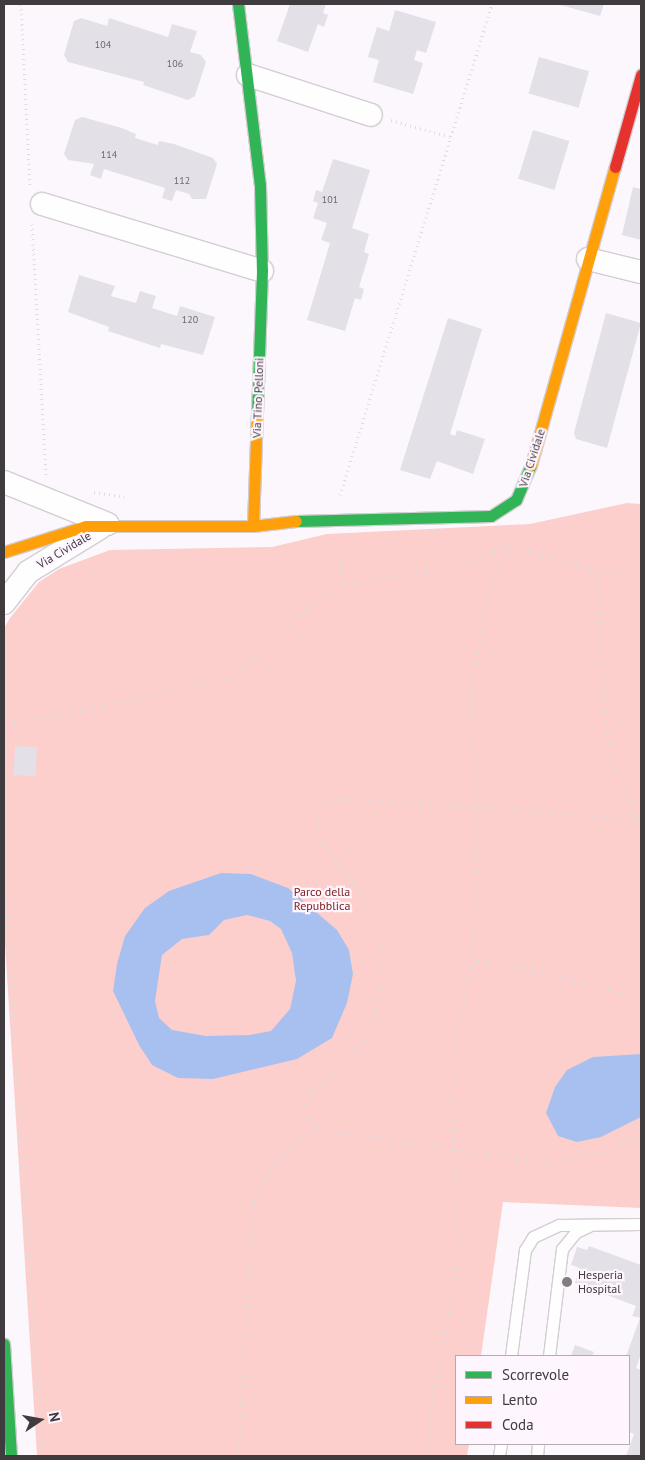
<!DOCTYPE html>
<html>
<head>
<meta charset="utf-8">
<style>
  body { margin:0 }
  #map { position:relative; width:645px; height:1460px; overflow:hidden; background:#fcf7fc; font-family:"PT Sans",sans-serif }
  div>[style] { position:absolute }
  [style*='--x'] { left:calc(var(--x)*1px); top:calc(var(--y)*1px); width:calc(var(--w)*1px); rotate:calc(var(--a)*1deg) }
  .green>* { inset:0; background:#fccfcc }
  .water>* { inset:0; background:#a8c0ef }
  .building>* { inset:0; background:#e4e0e8; transform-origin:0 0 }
  .path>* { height:3px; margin-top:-1.5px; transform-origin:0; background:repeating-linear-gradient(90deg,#deddde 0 1px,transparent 0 5px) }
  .roads { filter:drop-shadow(1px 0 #d2ced2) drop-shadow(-1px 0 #d2ced2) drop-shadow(0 1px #d2ced2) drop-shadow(0 -1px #d2ced2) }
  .lane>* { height:11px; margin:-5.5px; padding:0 5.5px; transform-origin:5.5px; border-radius:5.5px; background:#fffeff }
  .street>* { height:22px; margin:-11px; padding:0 11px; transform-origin:11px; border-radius:11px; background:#fffeff }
  .fast>* { height:11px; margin:-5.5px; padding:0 5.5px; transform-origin:5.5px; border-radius:5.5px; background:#30b455 }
  .slow>* { height:11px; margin:-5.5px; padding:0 5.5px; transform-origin:5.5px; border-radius:5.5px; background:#ff9f0a }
  .jam>* { height:11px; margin:-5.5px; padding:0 5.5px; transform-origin:5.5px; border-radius:5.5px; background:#e5322d }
  .dots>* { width:14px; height:14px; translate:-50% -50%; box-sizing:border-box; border:2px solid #fef5fe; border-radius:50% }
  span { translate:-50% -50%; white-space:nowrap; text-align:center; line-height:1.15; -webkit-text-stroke:4.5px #fef5fe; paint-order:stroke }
  .number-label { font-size:10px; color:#6b676c }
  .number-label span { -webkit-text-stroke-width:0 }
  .street-label { font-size:12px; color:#3f3b3f }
  .park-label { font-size:12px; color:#7a1916 }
  .poi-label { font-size:12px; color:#3f3b3f }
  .left { translate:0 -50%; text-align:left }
  .frame { position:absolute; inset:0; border:5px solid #3f3b3f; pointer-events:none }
  .legend { position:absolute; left:455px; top:1355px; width:175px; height:90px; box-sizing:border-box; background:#fef5fe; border:1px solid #b2abb2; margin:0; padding:6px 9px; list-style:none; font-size:15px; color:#3f3b3f }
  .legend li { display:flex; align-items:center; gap:10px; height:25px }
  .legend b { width:25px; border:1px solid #b2abb2 }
  .north { position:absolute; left:15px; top:1395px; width:50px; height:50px; -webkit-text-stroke:4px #fef5fe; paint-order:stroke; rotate:78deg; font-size:14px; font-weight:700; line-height:20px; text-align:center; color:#3f3b3f }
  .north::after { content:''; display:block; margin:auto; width:18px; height:22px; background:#3f3b3f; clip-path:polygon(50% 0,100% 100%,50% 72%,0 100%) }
</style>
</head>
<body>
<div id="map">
  <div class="green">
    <i style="clip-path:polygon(627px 503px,641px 504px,641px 1208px,503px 1202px,481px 1356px,456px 1356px,456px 1444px,469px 1444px,467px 1456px,37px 1456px,4px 928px,4px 628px,10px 618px,39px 582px,59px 569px,110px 550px,272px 547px,327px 534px,530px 524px)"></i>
  </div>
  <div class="water">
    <i style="clip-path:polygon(evenodd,221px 873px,251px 874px,288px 888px,337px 930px,349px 950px,353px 974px,347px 1003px,332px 1038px,297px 1059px,213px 1079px,178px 1078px,152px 1065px,139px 1045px,113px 991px,117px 964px,125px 936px,145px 908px,169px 891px,221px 873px,247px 915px,270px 921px,281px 929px,292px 953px,296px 981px,290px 1009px,271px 1031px,250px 1035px,206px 1036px,172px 1030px,159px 1018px,155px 1001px,162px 955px,182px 939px,209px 935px,224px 920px,247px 915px)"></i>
    <i style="clip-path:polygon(641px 1054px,641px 1117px,601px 1137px,577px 1142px,558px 1136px,546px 1113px,555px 1087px,567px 1070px,593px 1057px)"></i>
  </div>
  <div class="building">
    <i style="clip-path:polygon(290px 4px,326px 4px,323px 13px,328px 15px,324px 27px,318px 24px,308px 52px,277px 41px)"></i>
    <i style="clip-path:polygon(557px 4px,604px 4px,600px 16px)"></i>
    <i style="clip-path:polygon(395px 10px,436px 22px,426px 53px,417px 50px,414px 60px,423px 63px,413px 94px,373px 82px,379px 60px,368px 57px,377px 27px,389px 31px)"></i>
    <i style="clip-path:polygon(81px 18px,107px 26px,109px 18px,168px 37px,172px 24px,197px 31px,190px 52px,201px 55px,206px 62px,195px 96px,188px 100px,143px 85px,144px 82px,68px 62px,64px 55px,74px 21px)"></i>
    <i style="left:539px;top:57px;width:52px;height:38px;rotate:16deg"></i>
    <i style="clip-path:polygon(82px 117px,122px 128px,136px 134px,135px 138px,158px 145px,159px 141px,174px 144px,213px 158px,217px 164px,206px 199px,192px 199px,189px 194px,176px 190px,172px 201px,162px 198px,165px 188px,104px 169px,101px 179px,90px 175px,94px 164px,68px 160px,64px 154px,75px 120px)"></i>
    <i style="left:533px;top:130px;width:38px;height:51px;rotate:17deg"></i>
    <i style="clip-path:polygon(333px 159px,370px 170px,352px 228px,369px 234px,364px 252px,369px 254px,359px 287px,364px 289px,361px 300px,355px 298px,345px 331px,307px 320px,330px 243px,321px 240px,327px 223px,313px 218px,318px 203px,313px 201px,316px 190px,322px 192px)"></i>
    <i style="clip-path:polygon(633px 187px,641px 189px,641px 240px,622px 235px)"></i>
    <i style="clip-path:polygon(79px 275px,115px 286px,111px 296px,136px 303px,140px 291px,156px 296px,152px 308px,177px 316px,180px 306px,215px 317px,203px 355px,161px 344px,160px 348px,108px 331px,109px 327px,68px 312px)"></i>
    <i style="clip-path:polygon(606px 313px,641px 323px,607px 448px,576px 439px,574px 433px)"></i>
    <i style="clip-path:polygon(448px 318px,482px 329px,450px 434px,455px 436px,457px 430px,485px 439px,473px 474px,437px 461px,430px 479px,400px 470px)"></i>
    <i style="left:15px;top:746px;width:22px;height:29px;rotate:3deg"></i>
    <i style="clip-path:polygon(589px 1246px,641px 1265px,641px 1354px,636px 1368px,641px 1370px,641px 1456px,626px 1456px,634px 1434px,629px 1432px,626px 1356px,640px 1318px,632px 1316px,636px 1306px,575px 1283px,580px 1268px,571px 1265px,577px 1247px,587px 1250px)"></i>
    <i style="clip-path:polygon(575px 1345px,594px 1352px,592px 1356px,571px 1356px)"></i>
  </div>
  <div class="path">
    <i style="--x:21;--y:4;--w:181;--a:87.2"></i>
    <i style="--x:391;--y:120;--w:62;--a:15.8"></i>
    <i style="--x:32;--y:224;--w:251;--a:86.8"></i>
    <i style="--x:94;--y:492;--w:31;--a:9"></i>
    <i style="--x:340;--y:495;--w:514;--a:-72.8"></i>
    <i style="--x:341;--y:544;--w:41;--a:88.6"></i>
    <i style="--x:597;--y:572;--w:142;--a:87.2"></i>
    <i style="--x:604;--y:714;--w:40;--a:80"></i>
    <i style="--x:611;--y:753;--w:80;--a:67.9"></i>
    <i style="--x:4;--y:723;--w:62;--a:-8.4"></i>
    <i style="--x:65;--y:714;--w:174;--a:-12.3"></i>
    <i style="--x:235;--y:677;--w:81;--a:-45"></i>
    <i style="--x:292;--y:620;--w:61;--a:-35"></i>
    <i style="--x:342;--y:585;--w:117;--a:-9.4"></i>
    <i style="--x:457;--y:566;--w:56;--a:-22"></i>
    <i style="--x:509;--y:545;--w:92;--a:17.1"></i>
    <i style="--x:597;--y:572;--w:44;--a:0"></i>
    <i style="--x:4;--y:871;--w:586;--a:86.19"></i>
    <i style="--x:473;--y:960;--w:78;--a:10.3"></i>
    <i style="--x:550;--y:974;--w:94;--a:14.8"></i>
    <i style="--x:313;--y:1128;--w:239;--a:8.2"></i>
    <i style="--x:550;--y:1162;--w:55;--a:-10.5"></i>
    <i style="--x:604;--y:1152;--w:40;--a:-22"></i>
    <i style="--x:239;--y:1456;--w:251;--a:-86.8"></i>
    <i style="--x:253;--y:1205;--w:38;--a:-65"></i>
    <i style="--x:269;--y:1171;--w:62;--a:-44.3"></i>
    <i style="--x:313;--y:1128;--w:30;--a:-107"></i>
    <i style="--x:304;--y:1099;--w:73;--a:-43.3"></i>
    <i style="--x:357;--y:1049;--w:33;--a:-61"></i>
    <i style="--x:373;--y:1020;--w:37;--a:-77"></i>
    <i style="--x:381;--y:984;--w:37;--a:-92"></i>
    <i style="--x:380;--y:947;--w:32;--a:-103"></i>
    <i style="--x:373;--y:916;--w:30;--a:-118"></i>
    <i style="--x:359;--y:890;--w:63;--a:-128.5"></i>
    <i style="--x:320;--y:841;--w:31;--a:-94"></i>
    <i style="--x:318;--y:810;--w:14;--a:-60"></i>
    <i style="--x:325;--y:798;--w:152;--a:3"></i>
    <i style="--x:477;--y:806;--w:112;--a:-93.6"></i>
    <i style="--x:470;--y:694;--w:102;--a:-79.2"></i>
    <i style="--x:489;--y:594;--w:53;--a:-67.8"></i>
    <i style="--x:509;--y:545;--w:8;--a:-120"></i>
    <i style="--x:427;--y:1456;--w:40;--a:-85.7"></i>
    <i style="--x:430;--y:1416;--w:159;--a:-79.5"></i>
    <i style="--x:459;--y:1260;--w:161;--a:-92.5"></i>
    <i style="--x:452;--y:1099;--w:72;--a:-85.2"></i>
    <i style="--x:458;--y:1027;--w:69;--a:-77.4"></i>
    <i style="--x:473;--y:960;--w:154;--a:-88.5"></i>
    <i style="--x:477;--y:806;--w:165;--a:4.9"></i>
  </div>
  <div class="roads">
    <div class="lane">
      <i style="--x:511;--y:1356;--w:107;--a:-82.5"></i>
      <i style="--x:525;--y:1250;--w:15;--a:-58"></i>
      <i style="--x:533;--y:1237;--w:29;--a:-25"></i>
      <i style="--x:559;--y:1225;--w:82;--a:-0.7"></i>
      <i style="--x:549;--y:1356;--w:108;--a:-83.1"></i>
      <i style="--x:562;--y:1249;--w:22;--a:-51"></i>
      <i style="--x:576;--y:1232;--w:14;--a:-25"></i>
      <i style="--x:499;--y:1456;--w:12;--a:-81"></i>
      <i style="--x:537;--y:1456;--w:12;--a:-85"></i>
    </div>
    <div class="street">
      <i style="--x:248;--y:75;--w:129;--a:18"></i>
      <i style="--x:42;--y:204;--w:230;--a:16.9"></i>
      <i style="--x:588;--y:259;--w:55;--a:13.8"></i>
      <i style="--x:4;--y:482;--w:112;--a:22"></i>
      <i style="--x:4;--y:603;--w:39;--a:-52"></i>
      <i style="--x:28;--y:572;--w:84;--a:-31.4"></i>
    </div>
    <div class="fast">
      <i style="--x:238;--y:4;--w:182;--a:83.1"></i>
      <i style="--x:260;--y:185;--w:86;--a:88.7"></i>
      <i style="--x:262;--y:271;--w:142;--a:92"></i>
      <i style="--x:296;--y:521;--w:195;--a:-1.5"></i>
      <i style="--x:491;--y:516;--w:30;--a:-33"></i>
      <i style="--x:516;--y:500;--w:38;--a:-67"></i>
      <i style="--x:4;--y:1344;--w:112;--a:86.4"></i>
    </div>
    <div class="slow">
      <i style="--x:531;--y:465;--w:310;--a:-74.3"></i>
      <i style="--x:253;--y:526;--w:113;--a:-88"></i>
      <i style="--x:4;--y:552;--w:86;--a:-17.6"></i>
      <i style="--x:86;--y:526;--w:167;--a:0"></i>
      <i style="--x:253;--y:526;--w:43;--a:-6.6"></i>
    </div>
    <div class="jam">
      <i style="--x:615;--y:167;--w:96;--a:-74.2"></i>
    </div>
  </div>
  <div class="dots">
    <i style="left:567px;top:1282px;background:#817d81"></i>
  </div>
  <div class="number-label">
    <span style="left:103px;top:45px">104</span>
    <span style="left:175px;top:64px">106</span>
    <span style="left:109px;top:155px">114</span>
    <span style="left:182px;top:181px">112</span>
    <span style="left:330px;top:200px">101</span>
    <span style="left:190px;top:320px">120</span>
  </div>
  <div class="street-label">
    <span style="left:258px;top:398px;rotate:-88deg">Via Tino Pelloni</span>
    <span style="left:532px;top:458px;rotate:-72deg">Via Cividale</span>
    <span style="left:64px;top:550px;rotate:-31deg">Via Cividale</span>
  </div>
  <div class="park-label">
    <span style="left:322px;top:899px">Parco della<br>Repubblica</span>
  </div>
  <div class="poi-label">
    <span class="left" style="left:578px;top:1282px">Hesperia<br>Hospital</span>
  </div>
  <div class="frame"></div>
  <ul class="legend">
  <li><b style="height:6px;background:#30b455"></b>Scorrevole</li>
  <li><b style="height:6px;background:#ff9f0a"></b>Lento</li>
  <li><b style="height:6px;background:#e5322d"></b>Coda</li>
  </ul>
  <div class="north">N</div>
</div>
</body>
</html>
